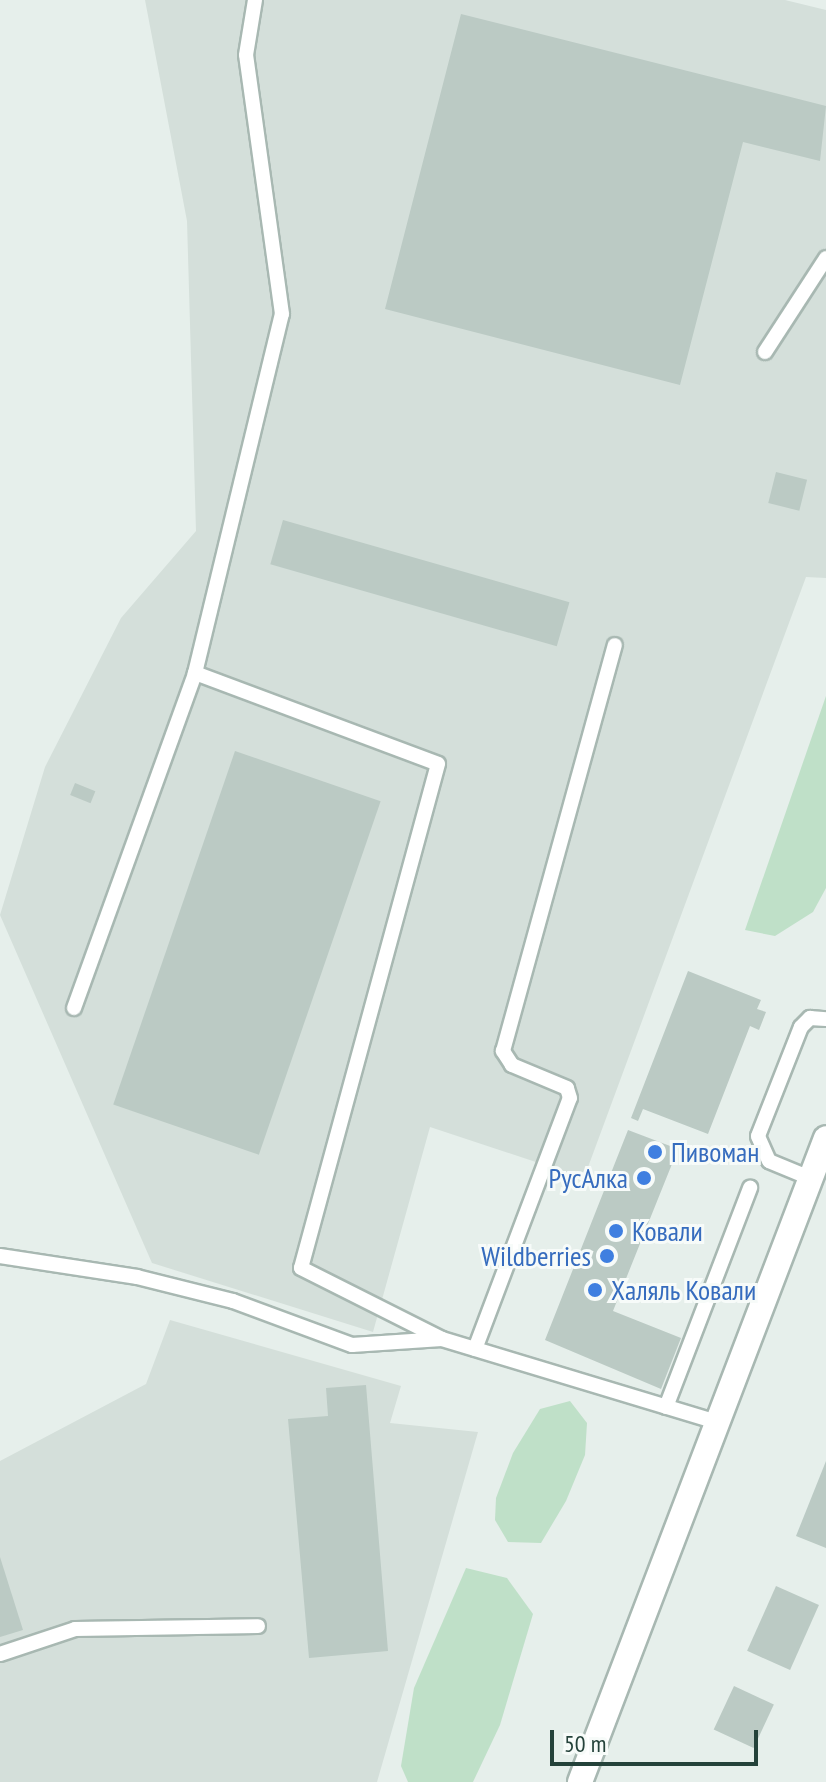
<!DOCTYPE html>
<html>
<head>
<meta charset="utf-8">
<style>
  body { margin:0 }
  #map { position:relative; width:826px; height:1782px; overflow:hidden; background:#e6efeb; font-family:"PT Sans Narrow",sans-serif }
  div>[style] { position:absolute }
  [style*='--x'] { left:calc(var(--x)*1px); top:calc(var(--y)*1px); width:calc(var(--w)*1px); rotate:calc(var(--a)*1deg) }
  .built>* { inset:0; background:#d4dfda }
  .green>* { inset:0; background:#bfe0c8 }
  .building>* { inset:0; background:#bbcac4; transform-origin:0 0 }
  .roads { filter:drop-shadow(2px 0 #a8b8b2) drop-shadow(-2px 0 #a8b8b2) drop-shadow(0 2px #a8b8b2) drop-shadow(0 -2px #a8b8b2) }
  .lane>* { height:14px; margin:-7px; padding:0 7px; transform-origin:7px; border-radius:7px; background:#fff }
  .secondary>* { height:24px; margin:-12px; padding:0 12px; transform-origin:12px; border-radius:12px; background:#fff }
  .dots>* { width:22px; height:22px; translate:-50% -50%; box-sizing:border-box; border:4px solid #f7fbf9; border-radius:50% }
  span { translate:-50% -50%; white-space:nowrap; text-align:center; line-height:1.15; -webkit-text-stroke:6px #f7fbf9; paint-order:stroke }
  .shop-label { font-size:28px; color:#366cbe }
  .left { translate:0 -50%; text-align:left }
  .right { translate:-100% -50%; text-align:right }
  .scale { position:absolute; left:550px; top:1730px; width:208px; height:36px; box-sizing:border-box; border:4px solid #24423a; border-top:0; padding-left:10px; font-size:24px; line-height:28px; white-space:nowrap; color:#24423a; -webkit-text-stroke:6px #f7fbf9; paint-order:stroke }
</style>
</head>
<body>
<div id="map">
  <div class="built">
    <i style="clip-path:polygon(145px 0,785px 0,826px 10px,826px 578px,806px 577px,584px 1178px,430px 1127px,373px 1332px,152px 1263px,0 915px,45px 767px,121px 618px,196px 531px,187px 221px)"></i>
    <i style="clip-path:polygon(170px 1320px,401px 1386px,390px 1423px,478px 1432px,377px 1782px,0 1782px,0 1461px,146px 1384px)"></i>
  </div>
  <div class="green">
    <i style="clip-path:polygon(826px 696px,826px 888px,813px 912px,775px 936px,745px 930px)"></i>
    <i style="clip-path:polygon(570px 1401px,587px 1423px,585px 1455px,566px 1501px,541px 1543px,508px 1542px,495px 1520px,496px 1498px,513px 1453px,540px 1409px)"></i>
    <i style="clip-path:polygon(466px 1568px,507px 1578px,533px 1614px,500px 1725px,473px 1782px,408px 1782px,401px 1766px,414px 1688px)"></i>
  </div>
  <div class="building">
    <i style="clip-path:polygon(461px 14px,826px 106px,820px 161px,743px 142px,680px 385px,385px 309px)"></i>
    <i style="left:776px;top:472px;width:32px;height:32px;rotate:14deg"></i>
    <i style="left:283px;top:520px;width:298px;height:46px;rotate:16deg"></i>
    <i style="left:235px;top:751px;width:154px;height:374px;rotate:19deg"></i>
    <i style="left:75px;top:783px;width:22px;height:13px;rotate:22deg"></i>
    <i style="clip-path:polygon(688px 971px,761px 1000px,757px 1009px,766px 1012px,759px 1030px,750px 1026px,708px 1134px,643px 1109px,638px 1121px,631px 1118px)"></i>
    <i style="clip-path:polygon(628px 1130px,678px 1149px,613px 1311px,681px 1338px,661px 1389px,545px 1340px)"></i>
    <i style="clip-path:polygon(366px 1385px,388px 1651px,309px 1658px,288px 1419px,328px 1416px,326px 1388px)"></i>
    <i style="clip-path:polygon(826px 1461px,826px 1548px,796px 1536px)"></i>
    <i style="clip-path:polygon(0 1557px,23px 1630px,0 1637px)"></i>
    <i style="left:776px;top:1586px;width:47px;height:71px;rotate:24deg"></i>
    <i style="left:734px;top:1686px;width:44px;height:48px;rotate:25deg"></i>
  </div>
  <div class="roads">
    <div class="lane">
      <i style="--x:765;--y:352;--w:112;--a:-57"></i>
      <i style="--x:195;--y:673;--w:259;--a:20.5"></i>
      <i style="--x:438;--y:764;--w:522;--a:105.21"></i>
      <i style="--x:301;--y:1268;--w:158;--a:26.7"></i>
      <i style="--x:442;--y:1339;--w:287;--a:16.8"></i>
      <i style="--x:74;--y:1008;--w:356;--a:-70.1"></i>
      <i style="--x:195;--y:673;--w:369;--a:-76.4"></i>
      <i style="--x:282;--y:314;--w:261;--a:-97.9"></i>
      <i style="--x:246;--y:55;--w:56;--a:-80.7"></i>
      <i style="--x:810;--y:1178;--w:44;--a:-157.5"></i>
      <i style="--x:769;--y:1161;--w:27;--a:-114"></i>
      <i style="--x:758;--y:1136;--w:117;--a:-68.5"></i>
      <i style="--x:801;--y:1027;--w:13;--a:-45"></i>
      <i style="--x:810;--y:1018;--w:16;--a:4"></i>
      <i style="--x:0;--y:1256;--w:139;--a:8.7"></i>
      <i style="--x:137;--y:1277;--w:99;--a:14"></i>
      <i style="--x:233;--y:1301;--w:127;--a:20.3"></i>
      <i style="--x:352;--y:1345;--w:90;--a:-3.8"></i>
      <i style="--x:475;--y:1349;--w:268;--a:-69.3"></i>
      <i style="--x:570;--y:1098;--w:10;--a:-107"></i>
      <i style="--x:567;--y:1088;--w:60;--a:-157.3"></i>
      <i style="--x:512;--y:1065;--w:17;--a:-123"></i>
      <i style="--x:503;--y:1051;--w:421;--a:-74.6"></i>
      <i style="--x:666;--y:1407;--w:235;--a:-69"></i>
      <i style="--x:0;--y:1654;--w:79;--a:-18.4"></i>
      <i style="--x:75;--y:1629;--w:183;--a:-0.9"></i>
    </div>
    <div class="secondary">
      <i style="--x:580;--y:1782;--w:689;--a:-69.09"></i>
    </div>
  </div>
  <div class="dots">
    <i style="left:655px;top:1152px;background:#3f7fe0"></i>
    <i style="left:644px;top:1178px;background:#3f7fe0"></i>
    <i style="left:616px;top:1231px;background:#3f7fe0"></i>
    <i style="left:607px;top:1256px;background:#3f7fe0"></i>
    <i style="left:595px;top:1290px;background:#3f7fe0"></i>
  </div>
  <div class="shop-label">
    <span class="left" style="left:671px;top:1152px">Пивоман</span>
    <span class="right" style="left:628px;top:1178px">РусАлка</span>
    <span class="left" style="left:632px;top:1231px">Ковали</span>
    <span class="right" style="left:591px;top:1256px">Wildberries</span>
    <span class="left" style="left:611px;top:1290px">Халяль Ковали</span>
  </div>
  <div class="scale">50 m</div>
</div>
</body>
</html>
